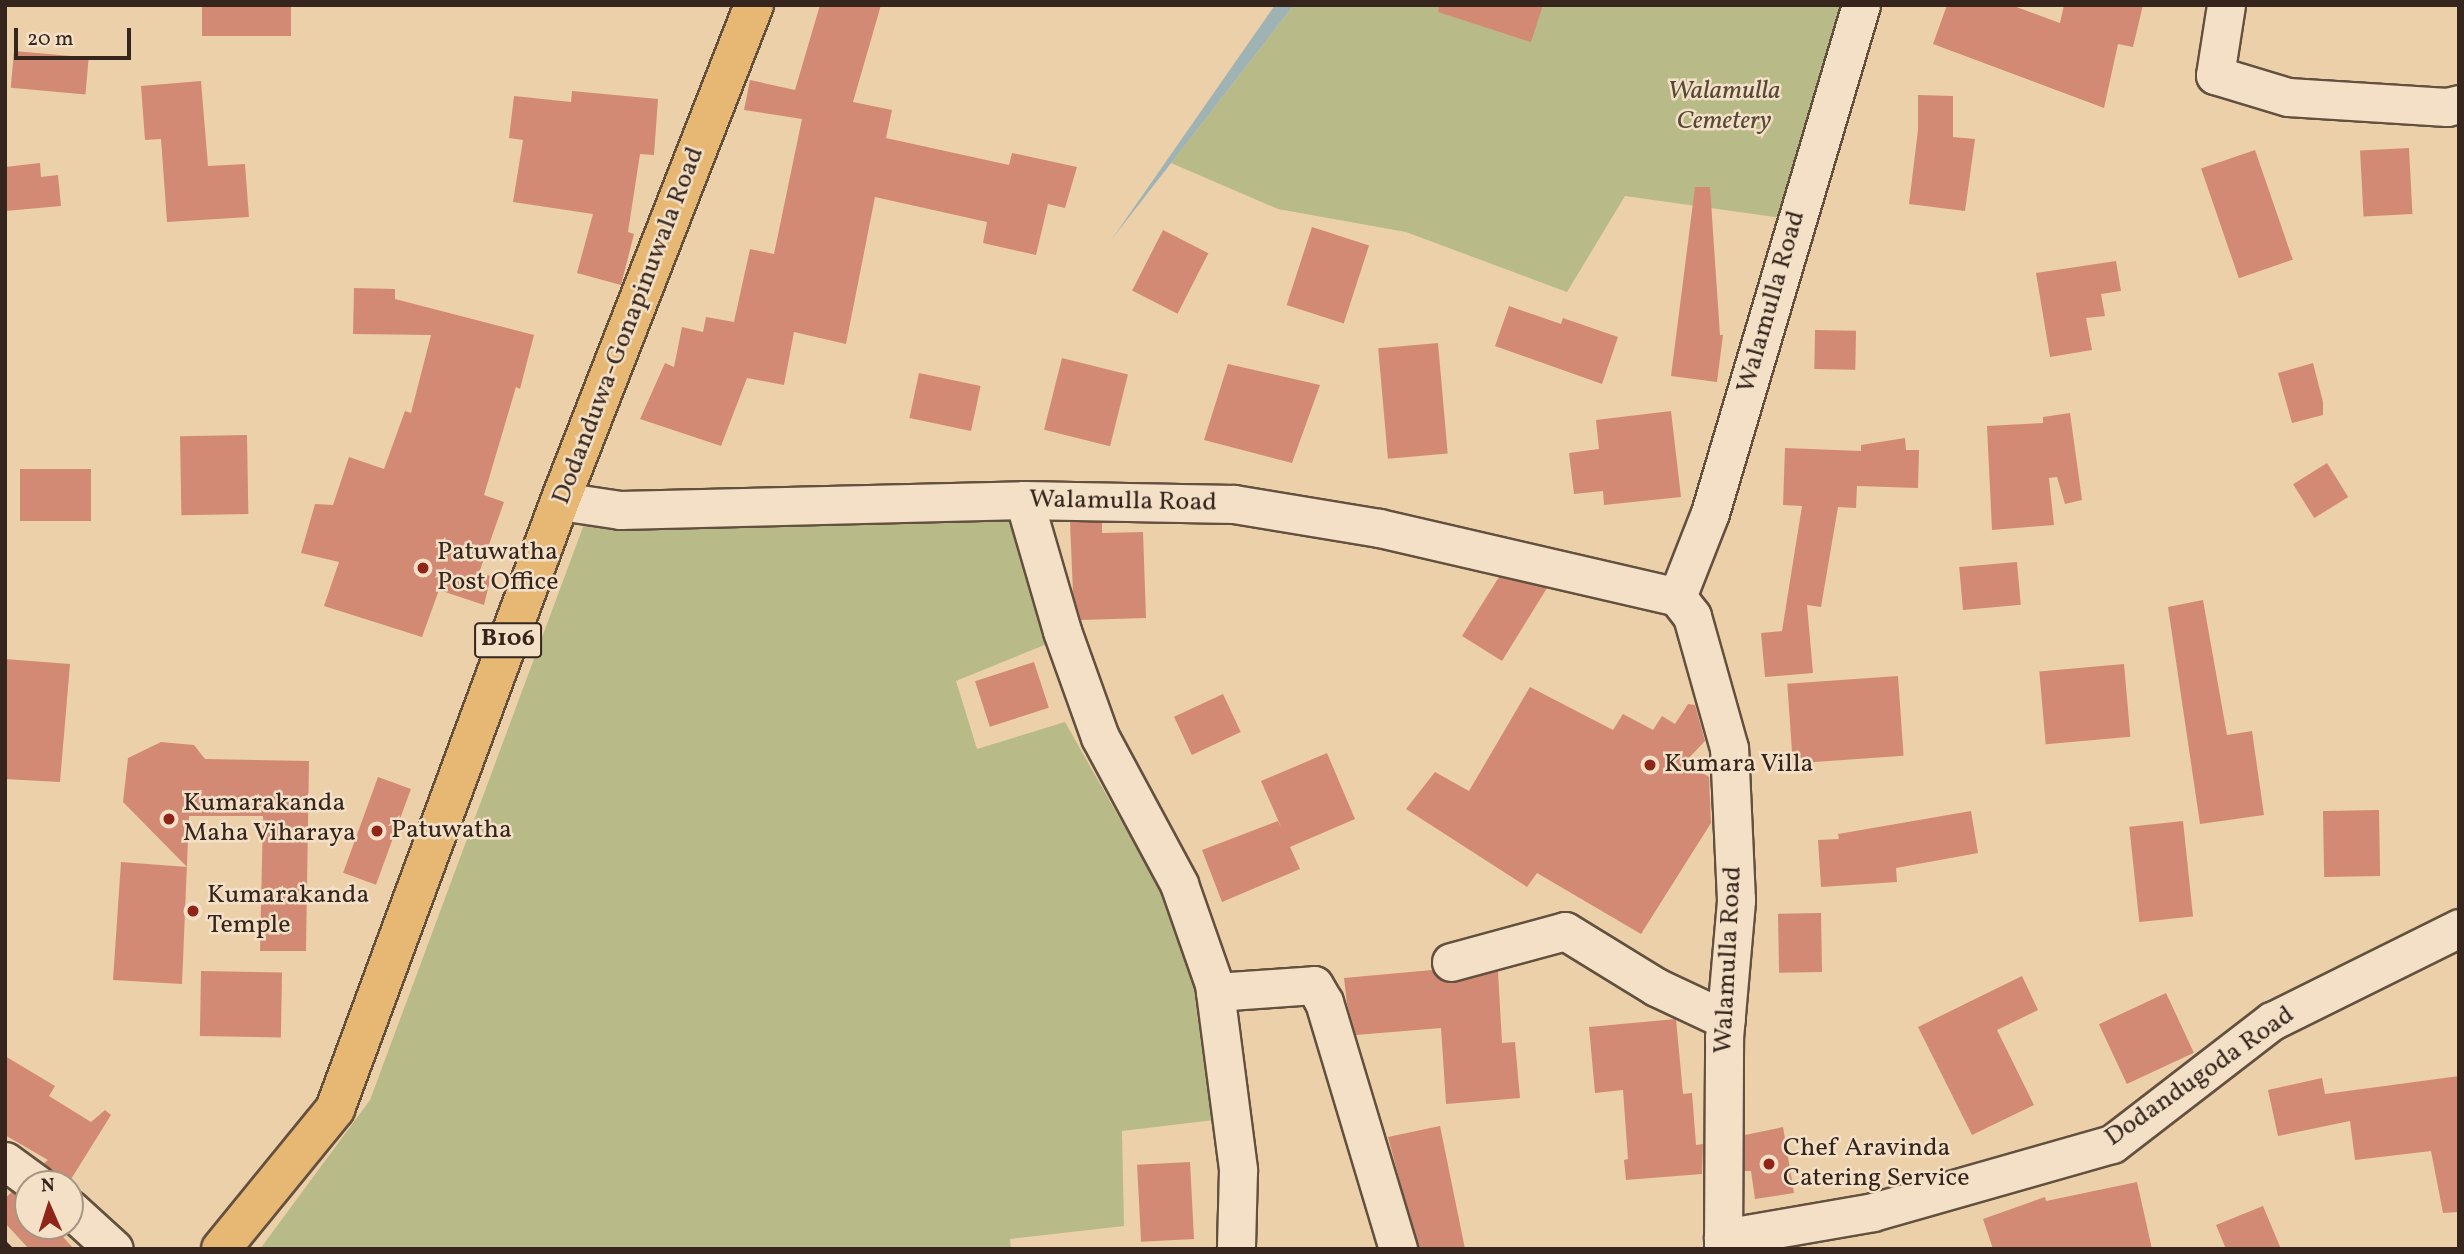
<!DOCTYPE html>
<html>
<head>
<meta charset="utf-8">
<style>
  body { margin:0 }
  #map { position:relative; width:2464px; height:1254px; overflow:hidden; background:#ecd0a9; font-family:Vollkorn,serif }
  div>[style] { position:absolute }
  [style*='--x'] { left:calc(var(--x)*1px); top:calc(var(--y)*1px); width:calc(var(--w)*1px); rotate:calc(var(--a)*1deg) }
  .green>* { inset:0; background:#b8bb88 }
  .water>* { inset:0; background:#9fb3b5 }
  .building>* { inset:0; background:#d38a74; transform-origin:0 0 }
  .roads { filter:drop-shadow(2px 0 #63503f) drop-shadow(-2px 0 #63503f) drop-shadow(0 2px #63503f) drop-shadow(0 -2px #63503f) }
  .minor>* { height:37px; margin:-18.5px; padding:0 18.5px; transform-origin:18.5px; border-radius:18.5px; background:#f3e0c7 }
  .primary>* { height:38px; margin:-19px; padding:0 19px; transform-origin:19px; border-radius:19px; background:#e6b874 }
  .rail>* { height:5px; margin-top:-2.5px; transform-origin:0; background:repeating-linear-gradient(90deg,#35251c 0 12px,transparent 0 24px) }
  .dots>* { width:19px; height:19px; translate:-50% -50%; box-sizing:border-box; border:4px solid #f3e0c7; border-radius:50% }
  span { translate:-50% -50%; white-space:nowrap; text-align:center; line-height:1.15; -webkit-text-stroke:5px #f3e0c7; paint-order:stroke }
  .shield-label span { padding:2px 5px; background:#f3e0c7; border:2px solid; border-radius:5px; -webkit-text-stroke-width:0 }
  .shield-label { font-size:24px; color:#35251c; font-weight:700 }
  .park-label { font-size:26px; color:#564a37; font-style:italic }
  .street-label { font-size:26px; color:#35251c }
  .poi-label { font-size:26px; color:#35251c }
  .left { translate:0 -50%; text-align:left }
  .frame { position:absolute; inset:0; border:7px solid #35251c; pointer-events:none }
  .north { position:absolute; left:14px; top:1170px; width:70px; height:70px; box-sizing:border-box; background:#f3e0c7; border:2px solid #a79583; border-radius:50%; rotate:357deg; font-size:19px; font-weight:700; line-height:28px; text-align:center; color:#35251c }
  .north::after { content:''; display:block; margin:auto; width:24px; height:32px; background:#8f2418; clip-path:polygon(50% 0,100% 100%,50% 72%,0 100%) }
  .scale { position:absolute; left:14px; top:28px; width:117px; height:32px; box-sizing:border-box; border:4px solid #35251c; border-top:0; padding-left:9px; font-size:21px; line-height:24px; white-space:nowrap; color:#35251c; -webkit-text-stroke:5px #f3e0c7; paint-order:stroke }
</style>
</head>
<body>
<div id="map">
  <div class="green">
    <i style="clip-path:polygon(1294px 5px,1861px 5px,1796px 220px,1625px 196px,1567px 292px,1406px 232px,1278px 209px,1171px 163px)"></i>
    <i style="clip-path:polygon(1008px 510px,1047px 644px,956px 681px,977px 749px,1065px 722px,1159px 888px,1200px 997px,1214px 1120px,1122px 1131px,1124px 1226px,1010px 1239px,1011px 1249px,260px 1249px,370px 1100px,586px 519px)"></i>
  </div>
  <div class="water">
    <i style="clip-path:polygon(1275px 5px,1294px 5px,1112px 239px)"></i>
  </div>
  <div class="building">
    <i style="left:202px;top:5px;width:89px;height:31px"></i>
    <i style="clip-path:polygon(820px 5px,881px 5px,853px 102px,892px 110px,886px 138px,1009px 165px,1012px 153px,1077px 167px,1065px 208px,1048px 204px,1036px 255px,983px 243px,987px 222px,875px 197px,846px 344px,794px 332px,784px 385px,747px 378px,721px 446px,640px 419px,665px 363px,674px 367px,682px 327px,703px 332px,706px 317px,734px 322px,750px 249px,774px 254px,802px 119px,744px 110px,750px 80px,795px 90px)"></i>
    <i style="clip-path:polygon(1439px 5px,1543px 5px,1531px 42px,1438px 12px)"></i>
    <i style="clip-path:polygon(1947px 5px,2011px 5px,2060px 23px,2064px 5px,2143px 5px,2133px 47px,2118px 44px,2104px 108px,1933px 44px)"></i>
    <i style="left:14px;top:51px;width:75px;height:37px;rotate:5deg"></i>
    <i style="clip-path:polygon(201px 81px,208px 166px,245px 164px,249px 217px,167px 222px,161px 139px,145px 140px,141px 86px)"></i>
    <i style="clip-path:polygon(572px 91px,658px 99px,654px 155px,640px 154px,628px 232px,634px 234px,621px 285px,577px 273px,593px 214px,513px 202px,523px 140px,509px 138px,514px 96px,571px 102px)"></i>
    <i style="clip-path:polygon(1918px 95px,1953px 96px,1953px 137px,1975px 139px,1965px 211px,1909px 204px,1918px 130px)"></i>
    <i style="left:2409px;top:148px;width:66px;height:49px;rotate:87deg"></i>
    <i style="left:2255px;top:150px;width:116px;height:57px;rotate:71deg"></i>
    <i style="clip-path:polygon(40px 163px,41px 177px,58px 175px,61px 206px,5px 211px,5px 167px)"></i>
    <i style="clip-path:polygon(1695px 187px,1710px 187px,1720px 335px,1723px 335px,1717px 382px,1671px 376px)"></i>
    <i style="left:1312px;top:227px;width:60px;height:82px;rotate:18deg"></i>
    <i style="left:1163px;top:230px;width:51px;height:68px;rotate:27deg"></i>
    <i style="clip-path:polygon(2116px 261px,2121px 291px,2101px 294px,2105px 316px,2086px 318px,2092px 350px,2050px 357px,2036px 273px)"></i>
    <i style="clip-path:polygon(354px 288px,395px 289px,395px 299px,534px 335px,520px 389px,516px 387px,484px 495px,504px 502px,479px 573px,491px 576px,484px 605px,439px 590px,422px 637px,324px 606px,339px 562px,301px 553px,315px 504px,333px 505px,349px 457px,384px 469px,405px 411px,411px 413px,431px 335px,353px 334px)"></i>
    <i style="clip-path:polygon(1509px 306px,1561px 324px,1563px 318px,1618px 337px,1602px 384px,1495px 346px)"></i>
    <i style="left:1815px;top:330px;width:41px;height:39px;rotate:1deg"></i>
    <i style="left:1438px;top:343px;width:111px;height:60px;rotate:85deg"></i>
    <i style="left:1062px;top:358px;width:68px;height:74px;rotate:14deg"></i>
    <i style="clip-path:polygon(2313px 363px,2323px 402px,2323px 415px,2292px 423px,2278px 373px)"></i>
    <i style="clip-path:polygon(1228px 364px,1320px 385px,1292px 463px,1204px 440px)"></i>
    <i style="left:919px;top:373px;width:63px;height:46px;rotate:12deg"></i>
    <i style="clip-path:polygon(1671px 411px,1681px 497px,1604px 505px,1603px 491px,1574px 494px,1569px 453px,1599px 449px,1596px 420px)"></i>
    <i style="clip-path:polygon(2070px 413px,2082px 500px,2065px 504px,2057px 477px,2049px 478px,2054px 525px,1992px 530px,1987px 426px,2043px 423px,2043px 417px)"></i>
    <i style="left:247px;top:435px;width:79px;height:67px;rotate:89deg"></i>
    <i style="clip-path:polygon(1905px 438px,1906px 450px,1919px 450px,1918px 488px,1857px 486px,1856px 508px,1838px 507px,1821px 607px,1807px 605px,1813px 673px,1765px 677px,1761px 633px,1782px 631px,1802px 506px,1783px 505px,1785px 448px,1861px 451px,1861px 445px)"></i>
    <i style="left:2327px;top:463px;width:40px;height:40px;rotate:58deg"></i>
    <i style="left:20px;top:469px;width:71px;height:52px"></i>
    <i style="clip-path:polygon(1070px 522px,1102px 522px,1102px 533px,1143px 532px,1146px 618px,1081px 620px,1073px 593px)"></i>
    <i style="left:2017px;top:562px;width:43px;height:58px;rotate:85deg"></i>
    <i style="clip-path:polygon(1499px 577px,1547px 588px,1502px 661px,1462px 636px)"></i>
    <i style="clip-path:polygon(2203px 600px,2227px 735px,2252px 731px,2264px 815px,2200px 824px,2168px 607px)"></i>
    <i style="clip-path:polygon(5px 659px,70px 664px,60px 782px,5px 779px)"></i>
    <i style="left:1034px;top:662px;width:48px;height:62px;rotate:72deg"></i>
    <i style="left:2124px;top:664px;width:73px;height:85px;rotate:85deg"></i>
    <i style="left:1898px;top:676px;width:80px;height:111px;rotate:86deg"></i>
    <i style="clip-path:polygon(1530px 687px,1613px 730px,1623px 714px,1653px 730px,1662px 716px,1675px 724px,1688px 704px,1695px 705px,1705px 741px,1685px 762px,1709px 777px,1711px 823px,1641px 934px,1537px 873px,1527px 887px,1406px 809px,1435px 772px,1469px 791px)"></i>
    <i style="left:1223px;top:694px;width:42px;height:54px;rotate:65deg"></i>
    <i style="clip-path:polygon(161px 742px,194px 745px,205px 759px,309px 761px,306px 951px,260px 951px,263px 816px,189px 816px,182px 984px,113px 980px,121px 862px,187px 867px,123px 802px,128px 758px)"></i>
    <i style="clip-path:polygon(1327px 753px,1355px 819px,1290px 847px,1300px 869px,1222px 902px,1202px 850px,1278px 821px,1282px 829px,1261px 781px)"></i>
    <i style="left:378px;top:777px;width:35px;height:102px;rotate:20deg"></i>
    <i style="left:2379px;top:810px;width:66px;height:56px;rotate:89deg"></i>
    <i style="clip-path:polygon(1971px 811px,1978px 853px,1896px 868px,1897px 882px,1821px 887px,1818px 840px,1839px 839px,1838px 834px)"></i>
    <i style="left:2183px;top:821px;width:96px;height:54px;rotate:84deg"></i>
    <i style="left:1821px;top:913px;width:59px;height:43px;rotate:89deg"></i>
    <i style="clip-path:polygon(1432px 970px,1437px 977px,1446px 982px,1498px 971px,1502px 1043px,1515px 1042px,1520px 1098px,1446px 1104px,1441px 1028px,1356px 1035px,1347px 1004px,1344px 978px)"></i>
    <i style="left:201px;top:971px;width:81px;height:65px;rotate:1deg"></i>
    <i style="clip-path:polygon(2022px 976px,2038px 1010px,1997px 1030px,2034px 1105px,1972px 1135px,1918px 1027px)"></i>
    <i style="left:2166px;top:993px;width:66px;height:74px;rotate:65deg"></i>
    <i style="clip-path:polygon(1676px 1019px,1683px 1094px,1692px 1093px,1696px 1145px,1703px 1144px,1702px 1174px,1626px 1180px,1624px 1160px,1628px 1159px,1623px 1090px,1595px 1093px,1589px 1027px)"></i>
    <i style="clip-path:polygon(5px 1056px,55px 1086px,49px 1096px,91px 1122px,105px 1110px,111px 1115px,68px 1184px,58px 1184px,56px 1175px,44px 1163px,48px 1160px,5px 1135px)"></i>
    <i style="clip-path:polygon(2459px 1076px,2459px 1212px,2443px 1213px,2431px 1151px,2355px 1160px,2350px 1121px,2278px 1136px,2268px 1090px,2322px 1078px,2325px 1094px)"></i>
    <i style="clip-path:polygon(1440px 1126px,1465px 1249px,1418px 1249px,1388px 1137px)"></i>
    <i style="clip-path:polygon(1783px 1127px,1794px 1193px,1755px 1199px,1751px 1171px,1744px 1171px,1745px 1135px)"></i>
    <i style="left:1190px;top:1162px;width:77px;height:53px;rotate:87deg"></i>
    <i style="clip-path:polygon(2137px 1182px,2152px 1249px,1993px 1249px,1983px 1219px,2045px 1197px,2046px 1201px)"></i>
    <i style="clip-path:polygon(12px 1192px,28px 1202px,28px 1226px,53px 1226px,74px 1249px,29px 1249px,5px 1223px,5px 1198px)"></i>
    <i style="clip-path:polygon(2263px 1206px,2281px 1249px,2226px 1249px,2216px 1225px)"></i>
  </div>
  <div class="roads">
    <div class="minor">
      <i style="--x:2226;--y:5;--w:71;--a:98.9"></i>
      <i style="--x:2215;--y:75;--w:76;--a:16.8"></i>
      <i style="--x:2288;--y:97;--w:159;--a:3.6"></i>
      <i style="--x:2447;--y:107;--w:12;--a:-14"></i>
      <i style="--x:1024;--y:500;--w:136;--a:73.8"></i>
      <i style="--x:1062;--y:631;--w:113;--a:70.3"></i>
      <i style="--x:1100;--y:737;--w:167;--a:61.7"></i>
      <i style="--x:1179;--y:884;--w:106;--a:70.7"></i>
      <i style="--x:1214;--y:984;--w:188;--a:82.6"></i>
      <i style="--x:1238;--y:1170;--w:79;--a:91.5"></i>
      <i style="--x:560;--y:501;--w:61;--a:8.5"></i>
      <i style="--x:620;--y:510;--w:404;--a:-1.4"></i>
      <i style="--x:1024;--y:500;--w:210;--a:1.1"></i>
      <i style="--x:1234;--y:504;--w:147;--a:9.4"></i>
      <i style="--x:1379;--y:528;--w:306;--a:13"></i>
      <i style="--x:1451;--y:962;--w:118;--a:-15.2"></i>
      <i style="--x:1565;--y:931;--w:107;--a:31.6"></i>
      <i style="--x:1656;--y:987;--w:77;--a:25.2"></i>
      <i style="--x:1215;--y:992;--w:99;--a:-4"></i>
      <i style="--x:1314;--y:985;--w:20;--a:60"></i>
      <i style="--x:1324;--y:1002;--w:258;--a:73.3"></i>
      <i style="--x:5;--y:1161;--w:39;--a:36"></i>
      <i style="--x:70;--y:1209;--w:59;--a:42.3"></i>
      <i style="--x:1723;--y:1238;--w:152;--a:-9.8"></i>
      <i style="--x:1873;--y:1212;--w:248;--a:-15.9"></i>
      <i style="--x:2112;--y:1144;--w:202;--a:-37.6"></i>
      <i style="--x:2272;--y:1021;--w:209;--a:-26.4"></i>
      <i style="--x:1723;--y:1249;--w:211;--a:-89.7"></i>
      <i style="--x:1724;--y:1038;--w:139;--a:-85"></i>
      <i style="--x:1736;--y:900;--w:152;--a:-92.6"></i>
      <i style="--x:1729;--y:748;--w:137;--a:-105.7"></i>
      <i style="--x:1692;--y:616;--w:24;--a:-128"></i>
      <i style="--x:1677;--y:597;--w:90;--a:-68.6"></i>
      <i style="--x:1710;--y:513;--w:530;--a:-73.45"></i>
    </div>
    <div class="primary">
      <i style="--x:221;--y:1249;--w:181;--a:-50.8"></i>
      <i style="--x:335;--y:1109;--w:648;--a:-69.69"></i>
      <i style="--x:560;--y:501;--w:533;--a:-68.64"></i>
    </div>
  </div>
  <div class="rail">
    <i style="--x:5;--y:1243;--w:8;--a:45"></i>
  </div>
  <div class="dots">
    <i style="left:423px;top:568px;background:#8f2418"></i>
    <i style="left:1650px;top:765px;background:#8f2418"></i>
    <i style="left:169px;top:819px;background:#8f2418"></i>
    <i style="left:377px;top:831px;background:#8f2418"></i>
    <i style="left:193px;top:911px;background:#8f2418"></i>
    <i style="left:1769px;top:1164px;background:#8f2418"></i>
  </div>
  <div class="shield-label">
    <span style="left:508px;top:640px">B106</span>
  </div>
  <div class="park-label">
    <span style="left:1724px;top:107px">Walamulla<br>Cemetery</span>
  </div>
  <div class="street-label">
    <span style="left:1772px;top:302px;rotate:-74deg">Walamulla Road</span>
    <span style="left:629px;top:326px;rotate:-69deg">Dodanduwa-Gonapinuwala Road</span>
    <span style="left:1123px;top:502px;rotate:1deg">Walamulla Road</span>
    <span style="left:1729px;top:960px;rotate:-87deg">Walamulla Road</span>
    <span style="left:2200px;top:1077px;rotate:-35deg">Dodandugoda Road</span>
  </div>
  <div class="poi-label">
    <span class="left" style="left:437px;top:568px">Patuwatha<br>Post Office</span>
    <span class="left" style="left:1664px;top:765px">Kumara Villa</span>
    <span class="left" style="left:183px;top:819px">Kumarakanda<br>Maha Viharaya</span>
    <span class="left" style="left:391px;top:831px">Patuwatha</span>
    <span class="left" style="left:207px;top:911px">Kumarakanda<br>Temple</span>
    <span class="left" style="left:1783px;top:1164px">Chef Aravinda<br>Catering Service</span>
  </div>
  <div class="frame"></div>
  <div class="north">N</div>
  <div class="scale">20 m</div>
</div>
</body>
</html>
